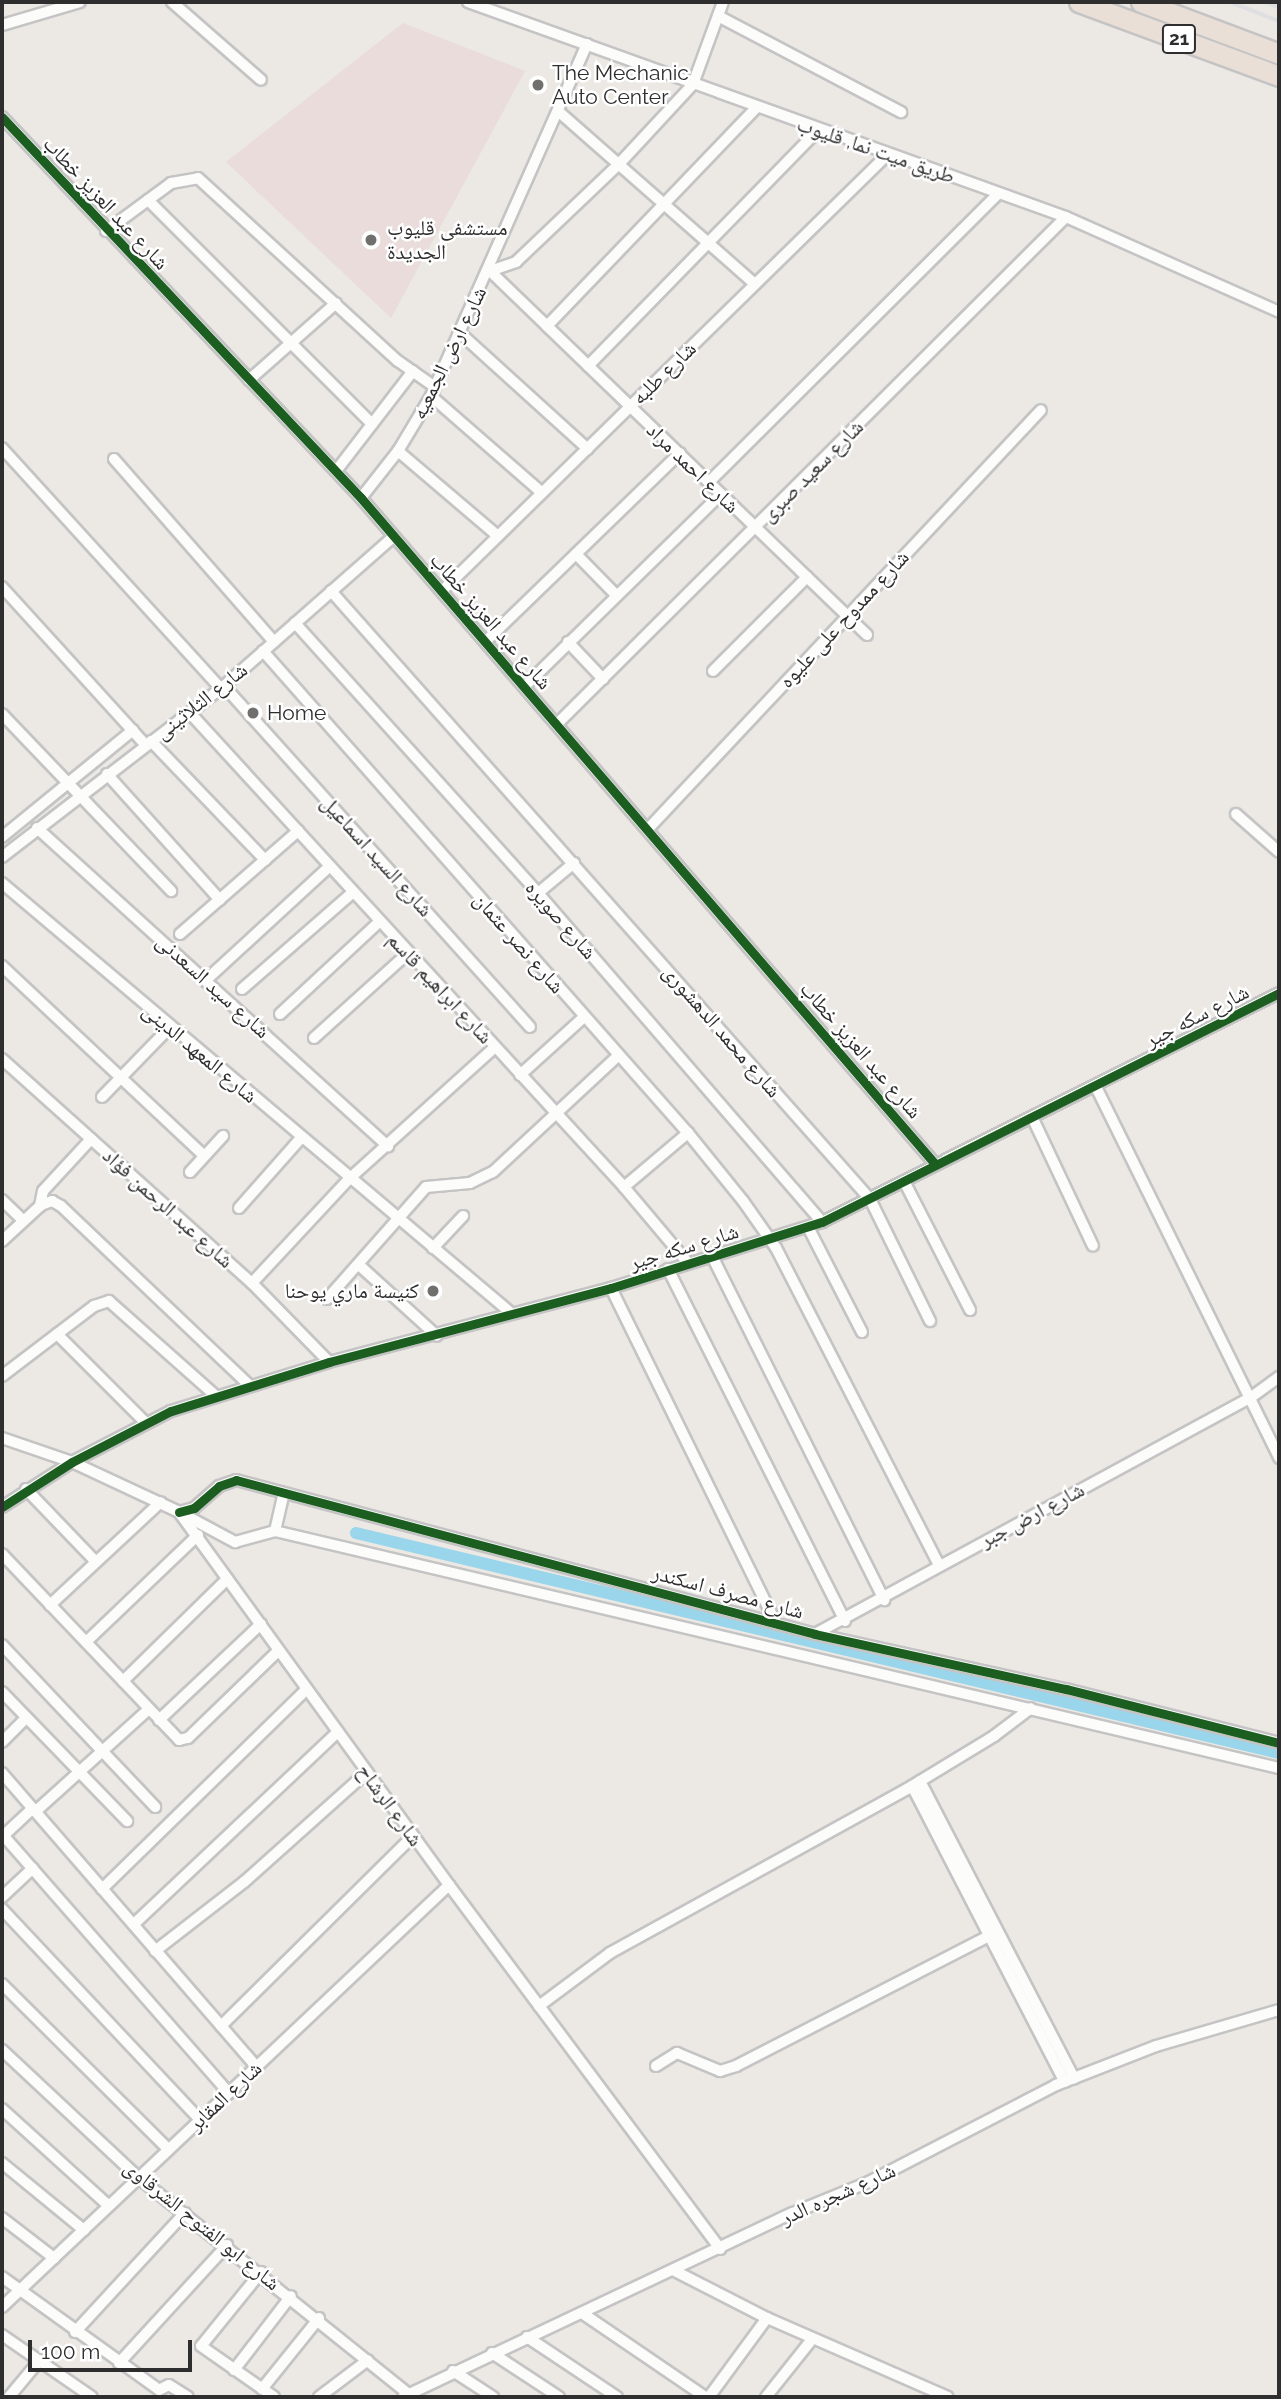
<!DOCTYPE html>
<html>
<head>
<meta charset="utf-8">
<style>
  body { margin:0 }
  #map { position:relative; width:1281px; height:2399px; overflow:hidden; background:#ece8e4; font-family:Raleway,"Noto Naskh Arabic",sans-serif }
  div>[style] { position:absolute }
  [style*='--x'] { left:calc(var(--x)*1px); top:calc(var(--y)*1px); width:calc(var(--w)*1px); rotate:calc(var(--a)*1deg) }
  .medical>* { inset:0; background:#e9dcdb }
  .canal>* { height:12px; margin:-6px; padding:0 6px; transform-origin:6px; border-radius:6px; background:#99d6ec }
  .roads { filter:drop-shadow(2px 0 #c5c4c5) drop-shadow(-2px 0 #c5c4c5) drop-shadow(0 2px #c5c4c5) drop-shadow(0 -2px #c5c4c5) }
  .street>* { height:10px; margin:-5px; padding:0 5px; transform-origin:5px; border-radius:5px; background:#fcfcfb }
  .highway>* { height:19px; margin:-9.5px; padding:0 9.5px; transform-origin:9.5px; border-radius:9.5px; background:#eadfd6 }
  .rail>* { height:3.5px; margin:-1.75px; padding:0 1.75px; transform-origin:1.75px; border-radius:1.75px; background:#dfdfe1 }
  .cycleway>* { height:9px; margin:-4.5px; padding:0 4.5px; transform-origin:4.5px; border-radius:4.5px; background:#1b5e20 }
  .dots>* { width:19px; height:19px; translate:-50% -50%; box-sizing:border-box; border:4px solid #fff; border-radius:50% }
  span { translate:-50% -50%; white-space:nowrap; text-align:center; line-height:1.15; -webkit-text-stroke:5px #fff; paint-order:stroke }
  .shield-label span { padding:2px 5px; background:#fff; border:2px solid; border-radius:5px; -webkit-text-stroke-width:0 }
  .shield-label { font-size:19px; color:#2e2e2e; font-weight:700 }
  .poi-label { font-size:21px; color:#2e2e2e }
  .left { translate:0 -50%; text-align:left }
  .right { translate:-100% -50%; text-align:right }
  .street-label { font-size:21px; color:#2e2e2e }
  .frame { position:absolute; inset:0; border:4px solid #2e2e2e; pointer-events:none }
  .scale { position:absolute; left:28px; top:2340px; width:164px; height:32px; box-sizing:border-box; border:4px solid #2e2e2e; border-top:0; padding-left:9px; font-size:21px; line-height:24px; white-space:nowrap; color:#2e2e2e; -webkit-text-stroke:5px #fff; paint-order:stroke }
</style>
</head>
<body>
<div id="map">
  <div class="medical">
    <i style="clip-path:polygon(403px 23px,525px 71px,391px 318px,226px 162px)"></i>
  </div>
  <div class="canal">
    <i style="--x:356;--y:1533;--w:949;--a:13.41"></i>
  </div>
  <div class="roads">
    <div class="street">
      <i style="--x:172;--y:2;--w:118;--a:41.2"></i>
      <i style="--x:468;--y:2;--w:635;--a:19.78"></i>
      <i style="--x:1066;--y:217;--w:233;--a:24"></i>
      <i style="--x:718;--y:16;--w:207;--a:27.7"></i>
      <i style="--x:2;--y:25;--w:81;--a:-16.4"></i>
      <i style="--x:558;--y:111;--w:262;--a:41.3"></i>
      <i style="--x:2;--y:117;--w:523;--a:46.7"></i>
      <i style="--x:361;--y:498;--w:879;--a:49.24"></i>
      <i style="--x:148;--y:200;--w:317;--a:45"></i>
      <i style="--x:106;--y:231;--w:81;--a:-36.4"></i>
      <i style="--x:171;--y:183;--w:27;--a:-10"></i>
      <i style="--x:198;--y:178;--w:271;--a:42.5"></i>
      <i style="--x:398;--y:361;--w:45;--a:35.1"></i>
      <i style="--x:490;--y:271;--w:524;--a:43.99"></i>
      <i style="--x:490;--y:271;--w:28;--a:-19"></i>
      <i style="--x:516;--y:262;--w:142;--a:-43.6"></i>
      <i style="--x:619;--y:164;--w:109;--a:-47.2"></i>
      <i style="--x:693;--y:84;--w:87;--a:-69.9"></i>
      <i style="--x:547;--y:326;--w:303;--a:-46.2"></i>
      <i style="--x:461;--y:334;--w:171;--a:42.2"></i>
      <i style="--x:588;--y:366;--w:330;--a:-45.7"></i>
      <i style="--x:249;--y:380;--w:116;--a:-41.5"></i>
      <i style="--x:431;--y:396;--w:147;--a:41.1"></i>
      <i style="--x:2;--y:448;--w:326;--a:47.7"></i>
      <i style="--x:398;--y:451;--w:131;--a:40.4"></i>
      <i style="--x:114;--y:459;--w:243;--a:48.8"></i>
      <i style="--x:336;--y:471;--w:126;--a:-52.4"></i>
      <i style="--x:709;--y:482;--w:409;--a:-44.9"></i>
      <i style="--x:361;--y:498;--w:60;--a:-51.8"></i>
      <i style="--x:398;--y:451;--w:64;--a:-59"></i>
      <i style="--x:431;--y:396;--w:385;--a:-66.1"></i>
      <i style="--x:576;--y:554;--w:57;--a:45.7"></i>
      <i style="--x:2;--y:587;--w:214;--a:47.7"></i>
      <i style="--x:331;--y:591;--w:813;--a:48.44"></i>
      <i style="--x:870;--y:1199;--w:136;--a:63.8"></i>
      <i style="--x:442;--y:591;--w:623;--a:-44.41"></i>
      <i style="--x:295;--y:623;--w:363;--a:48"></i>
      <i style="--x:538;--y:893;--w:435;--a:49.2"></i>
      <i style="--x:486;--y:641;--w:270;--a:-44.1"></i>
      <i style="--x:568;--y:642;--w:51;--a:46.6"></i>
      <i style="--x:263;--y:651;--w:643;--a:48.6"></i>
      <i style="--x:688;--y:1133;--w:87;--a:51"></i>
      <i style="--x:743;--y:1201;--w:57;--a:54.9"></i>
      <i style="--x:776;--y:1248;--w:356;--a:62.8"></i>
      <i style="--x:713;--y:671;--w:133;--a:-45"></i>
      <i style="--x:224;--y:686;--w:458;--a:48.1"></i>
      <i style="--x:525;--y:686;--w:274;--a:-44.4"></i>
      <i style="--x:190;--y:713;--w:643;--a:47.52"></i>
      <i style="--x:624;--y:1187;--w:99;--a:49.9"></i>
      <i style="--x:2;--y:714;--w:245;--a:46.3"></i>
      <i style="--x:557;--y:724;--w:718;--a:-44.89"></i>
      <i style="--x:151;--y:741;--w:165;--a:46.2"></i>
      <i style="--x:107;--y:774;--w:169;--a:48.1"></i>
      <i style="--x:1236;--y:814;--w:57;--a:41.5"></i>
      <i style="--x:37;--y:828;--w:474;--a:42.2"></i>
      <i style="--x:648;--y:829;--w:574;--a:-46.83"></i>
      <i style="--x:2;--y:837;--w:169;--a:-39.2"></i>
      <i style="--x:2;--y:857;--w:280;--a:-37.6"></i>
      <i style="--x:224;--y:686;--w:225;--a:-41.4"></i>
      <i style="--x:2;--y:883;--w:666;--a:40.19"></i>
      <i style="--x:538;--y:893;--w:47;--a:-39.8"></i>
      <i style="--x:180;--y:934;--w:157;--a:-41.1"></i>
      <i style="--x:2;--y:966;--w:277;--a:43.2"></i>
      <i style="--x:206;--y:980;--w:168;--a:-42.6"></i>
      <i style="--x:242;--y:989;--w:147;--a:-41.1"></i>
      <i style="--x:280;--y:1014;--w:135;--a:-42.9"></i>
      <i style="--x:314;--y:1038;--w:127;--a:-42.1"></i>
      <i style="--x:2;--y:1059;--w:336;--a:41.9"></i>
      <i style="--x:252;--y:1283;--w:110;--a:45.7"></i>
      <i style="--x:520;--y:1075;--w:86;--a:-42.2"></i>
      <i style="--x:1096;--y:1087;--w:414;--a:63.7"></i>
      <i style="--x:102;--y:1097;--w:98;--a:-45.8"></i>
      <i style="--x:1033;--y:1119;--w:140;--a:64.7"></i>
      <i style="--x:190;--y:1172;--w:49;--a:-47.5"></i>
      <i style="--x:904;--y:1181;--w:145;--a:62.9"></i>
      <i style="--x:624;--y:1187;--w:84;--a:-40.2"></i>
      <i style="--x:2;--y:1200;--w:30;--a:44"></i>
      <i style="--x:41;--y:1205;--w:12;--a:-20"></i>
      <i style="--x:52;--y:1201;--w:10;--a:29"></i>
      <i style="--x:61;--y:1206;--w:261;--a:43.6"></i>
      <i style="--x:239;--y:1208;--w:94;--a:-48.5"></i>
      <i style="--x:808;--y:1227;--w:118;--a:62.8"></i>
      <i style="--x:2;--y:1241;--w:52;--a:-42.6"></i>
      <i style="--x:40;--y:1206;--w:15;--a:-79"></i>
      <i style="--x:43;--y:1191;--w:71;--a:-47.3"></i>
      <i style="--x:433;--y:1248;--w:44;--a:-46.8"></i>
      <i style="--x:712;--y:1256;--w:385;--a:63.4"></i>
      <i style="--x:359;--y:1265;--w:105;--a:42.3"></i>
      <i style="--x:668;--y:1269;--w:394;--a:63.3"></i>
      <i style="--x:252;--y:1283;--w:142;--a:-47"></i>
      <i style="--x:349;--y:1179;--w:197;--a:-42.1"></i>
      <i style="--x:611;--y:1288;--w:374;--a:63.8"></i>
      <i style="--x:327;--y:1299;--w:149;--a:-48.5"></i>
      <i style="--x:426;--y:1187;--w:44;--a:-5.2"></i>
      <i style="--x:470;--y:1183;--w:25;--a:-26"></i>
      <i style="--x:493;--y:1172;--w:171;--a:-42.9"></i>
      <i style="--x:57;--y:1334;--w:124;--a:45"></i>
      <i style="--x:2;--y:1376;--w:116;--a:-37.3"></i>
      <i style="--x:94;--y:1306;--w:16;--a:-18"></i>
      <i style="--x:109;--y:1301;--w:144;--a:41.6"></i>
      <i style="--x:2;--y:1438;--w:74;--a:18.9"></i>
      <i style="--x:72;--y:1462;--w:118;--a:25"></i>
      <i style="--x:179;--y:1512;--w:460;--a:54.1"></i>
      <i style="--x:449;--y:1885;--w:454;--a:53.3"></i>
      <i style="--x:26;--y:1489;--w:101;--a:46.2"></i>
      <i style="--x:2;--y:1507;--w:83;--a:-32.7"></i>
      <i style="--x:72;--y:1462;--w:111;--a:-27.3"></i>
      <i style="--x:171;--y:1411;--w:165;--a:-17.2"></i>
      <i style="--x:329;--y:1362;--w:292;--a:-14.7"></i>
      <i style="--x:611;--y:1288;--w:221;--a:-17.4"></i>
      <i style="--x:822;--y:1222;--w:511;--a:-26.62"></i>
      <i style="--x:179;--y:1512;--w:16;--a:-15"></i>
      <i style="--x:194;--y:1508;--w:33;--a:-41"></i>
      <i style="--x:219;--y:1486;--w:18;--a:-19"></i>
      <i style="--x:236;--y:1480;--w:599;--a:14.89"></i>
      <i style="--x:815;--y:1634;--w:257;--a:12.4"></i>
      <i style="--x:1066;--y:1689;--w:220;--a:14.2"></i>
      <i style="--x:179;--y:1512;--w:64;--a:28.2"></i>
      <i style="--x:235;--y:1542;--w:41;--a:-15.4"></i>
      <i style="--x:275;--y:1531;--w:1032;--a:13.28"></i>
      <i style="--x:275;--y:1531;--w:37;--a:-77"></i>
      <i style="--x:2;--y:1554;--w:257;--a:46.4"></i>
      <i style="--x:179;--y:1740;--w:9;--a:-13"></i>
      <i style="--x:188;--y:1738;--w:125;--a:-44"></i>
      <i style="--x:50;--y:1605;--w:151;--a:-42.9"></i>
      <i style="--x:815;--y:1634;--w:495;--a:-28.5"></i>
      <i style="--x:1250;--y:1398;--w:36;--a:-36"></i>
      <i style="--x:86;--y:1642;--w:155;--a:-43.7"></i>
      <i style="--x:2;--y:1645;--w:223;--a:46.6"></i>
      <i style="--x:123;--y:1681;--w:146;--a:-44.4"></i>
      <i style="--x:2;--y:1692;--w:180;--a:45.9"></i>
      <i style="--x:159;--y:1720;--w:140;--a:-43.3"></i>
      <i style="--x:2;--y:1742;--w:34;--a:-45"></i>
      <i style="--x:2;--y:1773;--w:389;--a:49.1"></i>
      <i style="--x:920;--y:1781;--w:335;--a:62.6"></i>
      <i style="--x:912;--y:1786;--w:333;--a:62.7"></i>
      <i style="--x:36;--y:1811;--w:152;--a:-42.1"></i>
      <i style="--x:3;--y:1835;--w:343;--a:48.8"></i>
      <i style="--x:2;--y:1837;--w:42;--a:-43.1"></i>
      <i style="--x:102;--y:1889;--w:285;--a:-44.3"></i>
      <i style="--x:2;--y:1897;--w:42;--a:-43.1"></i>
      <i style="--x:2;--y:1909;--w:289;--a:46.8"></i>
      <i style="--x:134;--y:1924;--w:280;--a:-43.3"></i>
      <i style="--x:155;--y:1951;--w:113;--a:-37.8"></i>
      <i style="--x:244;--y:1882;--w:165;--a:-41.8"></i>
      <i style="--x:2;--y:1984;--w:235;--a:44.8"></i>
      <i style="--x:539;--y:2006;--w:89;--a:-36.7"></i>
      <i style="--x:610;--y:1953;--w:339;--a:-28.9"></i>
      <i style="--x:907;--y:1789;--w:102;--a:-31.3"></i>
      <i style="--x:994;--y:1736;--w:46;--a:-37.1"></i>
      <i style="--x:221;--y:2026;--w:270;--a:-44.7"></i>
      <i style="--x:2;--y:2050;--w:187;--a:43.1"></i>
      <i style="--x:139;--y:2178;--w:350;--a:38.7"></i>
      <i style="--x:656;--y:2066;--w:25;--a:-32"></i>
      <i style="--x:677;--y:2053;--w:47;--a:22.7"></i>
      <i style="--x:720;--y:2071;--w:17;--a:-17"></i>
      <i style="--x:736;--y:2066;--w:293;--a:-27.2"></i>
      <i style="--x:2;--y:2109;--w:144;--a:42.2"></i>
      <i style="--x:2;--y:2163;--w:106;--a:39.3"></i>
      <i style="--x:2;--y:2218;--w:66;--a:37.6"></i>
      <i style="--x:675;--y:2271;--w:103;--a:27.1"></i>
      <i style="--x:767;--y:2318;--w:197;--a:23.6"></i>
      <i style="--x:261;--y:2272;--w:95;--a:129"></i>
      <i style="--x:201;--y:2346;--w:89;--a:34.9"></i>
      <i style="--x:2;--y:2277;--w:193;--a:35.7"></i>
      <i style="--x:2;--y:2307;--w:615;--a:-43.35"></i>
      <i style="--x:582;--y:2313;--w:149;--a:34.3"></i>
      <i style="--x:75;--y:2332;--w:162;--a:-47.3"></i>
      <i style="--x:2;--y:2335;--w:109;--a:34.6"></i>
      <i style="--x:527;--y:2337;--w:108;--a:33.7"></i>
      <i style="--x:492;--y:2353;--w:80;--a:33.3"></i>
      <i style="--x:119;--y:2363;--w:160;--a:-47.5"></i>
      <i style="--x:234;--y:2370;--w:93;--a:-52.4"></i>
      <i style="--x:453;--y:2371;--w:48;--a:33"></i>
      <i style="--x:262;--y:2389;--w:91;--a:-51.2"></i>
      <i style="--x:159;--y:2390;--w:11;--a:-27"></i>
      <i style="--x:169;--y:2385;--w:22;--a:32"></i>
      <i style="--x:9;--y:2397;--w:47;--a:-50.2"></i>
      <i style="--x:319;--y:2397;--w:61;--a:-37.1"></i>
      <i style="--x:403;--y:2397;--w:431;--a:-25.3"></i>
      <i style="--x:793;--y:2213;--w:82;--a:-22.2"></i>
      <i style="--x:869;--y:2182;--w:211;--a:-27.4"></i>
      <i style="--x:1056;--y:2085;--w:107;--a:-21.3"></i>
      <i style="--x:1156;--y:2046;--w:128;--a:-16.3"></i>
      <i style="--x:709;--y:2397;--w:98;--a:-53.7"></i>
      <i style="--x:766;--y:2397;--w:75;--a:-51.5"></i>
    </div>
    <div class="highway">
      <i style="--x:1079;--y:2;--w:213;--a:20.3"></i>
      <i style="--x:1141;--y:2;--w:147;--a:20.6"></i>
    </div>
  </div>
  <div class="rail">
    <i style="--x:1230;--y:2;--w:53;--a:21.2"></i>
    <i style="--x:1265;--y:2;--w:15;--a:20"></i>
  </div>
  <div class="cycleway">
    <i style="--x:2;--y:117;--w:523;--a:46.7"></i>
    <i style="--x:361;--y:498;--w:879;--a:49.24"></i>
    <i style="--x:2;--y:1507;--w:83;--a:-32.7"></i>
    <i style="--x:72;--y:1462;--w:111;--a:-27.3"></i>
    <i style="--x:171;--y:1411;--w:165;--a:-17.2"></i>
    <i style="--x:329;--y:1362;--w:292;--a:-14.7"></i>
    <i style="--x:611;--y:1288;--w:221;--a:-17.4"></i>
    <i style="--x:822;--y:1222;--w:511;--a:-26.62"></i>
    <i style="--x:179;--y:1512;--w:16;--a:-15"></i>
    <i style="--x:194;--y:1508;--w:33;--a:-41"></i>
    <i style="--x:219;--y:1486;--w:18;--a:-19"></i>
    <i style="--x:236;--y:1480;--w:599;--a:14.89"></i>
    <i style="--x:815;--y:1634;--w:257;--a:12.4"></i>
    <i style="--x:1066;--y:1689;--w:220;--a:14.2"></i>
  </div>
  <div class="dots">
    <i style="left:538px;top:85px;background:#706f6e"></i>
    <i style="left:371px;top:240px;background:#706f6e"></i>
    <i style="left:253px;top:713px;background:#706f6e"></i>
    <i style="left:433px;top:1291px;background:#706f6e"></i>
  </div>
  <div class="shield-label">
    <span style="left:1179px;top:39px">21</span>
  </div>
  <div class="poi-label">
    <span class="left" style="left:552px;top:85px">The Mechanic<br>Auto Center</span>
    <span class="left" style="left:387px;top:240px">مستشفى قليوب<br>الجديدة</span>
    <span class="left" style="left:267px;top:713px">Home</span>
    <span class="right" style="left:419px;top:1291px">كنيسة ماري يوحنا</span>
  </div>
  <div class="street-label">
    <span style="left:876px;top:150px;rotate:19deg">طريق ميت نما, قليوب</span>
    <span style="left:106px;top:203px;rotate:47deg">شارع عبد العزيز خطاب</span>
    <span style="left:449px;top:353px;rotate:-64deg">شارع ارض الجمعيه</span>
    <span style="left:664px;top:373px;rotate:-44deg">شارع طلبه</span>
    <span style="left:693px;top:468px;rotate:44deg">شارع احمد مراد</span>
    <span style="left:812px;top:471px;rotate:-45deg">شارع سعيد صبرى</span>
    <span style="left:844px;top:619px;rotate:-47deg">شارع ممدوح على عليوه</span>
    <span style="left:491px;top:621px;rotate:49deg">شارع عبد العزيز خطاب</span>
    <span style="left:201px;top:701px;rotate:-38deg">شارع الثلاثينى</span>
    <span style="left:377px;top:856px;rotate:48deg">شارع السيد اسماعيل</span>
    <span style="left:561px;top:920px;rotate:49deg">شارع صويره</span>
    <span style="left:519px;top:943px;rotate:49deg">شارع نصر عثمان</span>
    <span style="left:213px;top:986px;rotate:42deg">شارع سيد السعدنى</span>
    <span style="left:440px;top:988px;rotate:47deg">شارع ابراهيم قاسم</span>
    <span style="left:1197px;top:1016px;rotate:-27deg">شارع سكه جير</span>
    <span style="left:722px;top:1031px;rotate:49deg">شارع محمد الدهشورى</span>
    <span style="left:861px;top:1050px;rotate:49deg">شارع عبد العزيز خطاب</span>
    <span style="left:200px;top:1053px;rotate:40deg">شارع المعهد الدينى</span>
    <span style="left:168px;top:1208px;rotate:42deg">شارع عبد الرحمن فؤاد</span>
    <span style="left:684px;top:1247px;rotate:-17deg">شارع سكه جير</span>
    <span style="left:1032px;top:1515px;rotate:-28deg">شارع ارض جبر</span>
    <span style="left:728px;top:1592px;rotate:15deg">شارع مصرف اسكندر</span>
    <span style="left:390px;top:1805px;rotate:54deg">شارع الرشاح</span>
    <span style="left:225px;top:2096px;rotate:-43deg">شارع المقابر</span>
    <span style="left:838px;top:2194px;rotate:-24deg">شارع شجره الدر</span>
    <span style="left:202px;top:2225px;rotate:39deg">شارع ابو الفتوح الشرقاوى</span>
  </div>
  <div class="frame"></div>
  <div class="scale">100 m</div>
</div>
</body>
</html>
